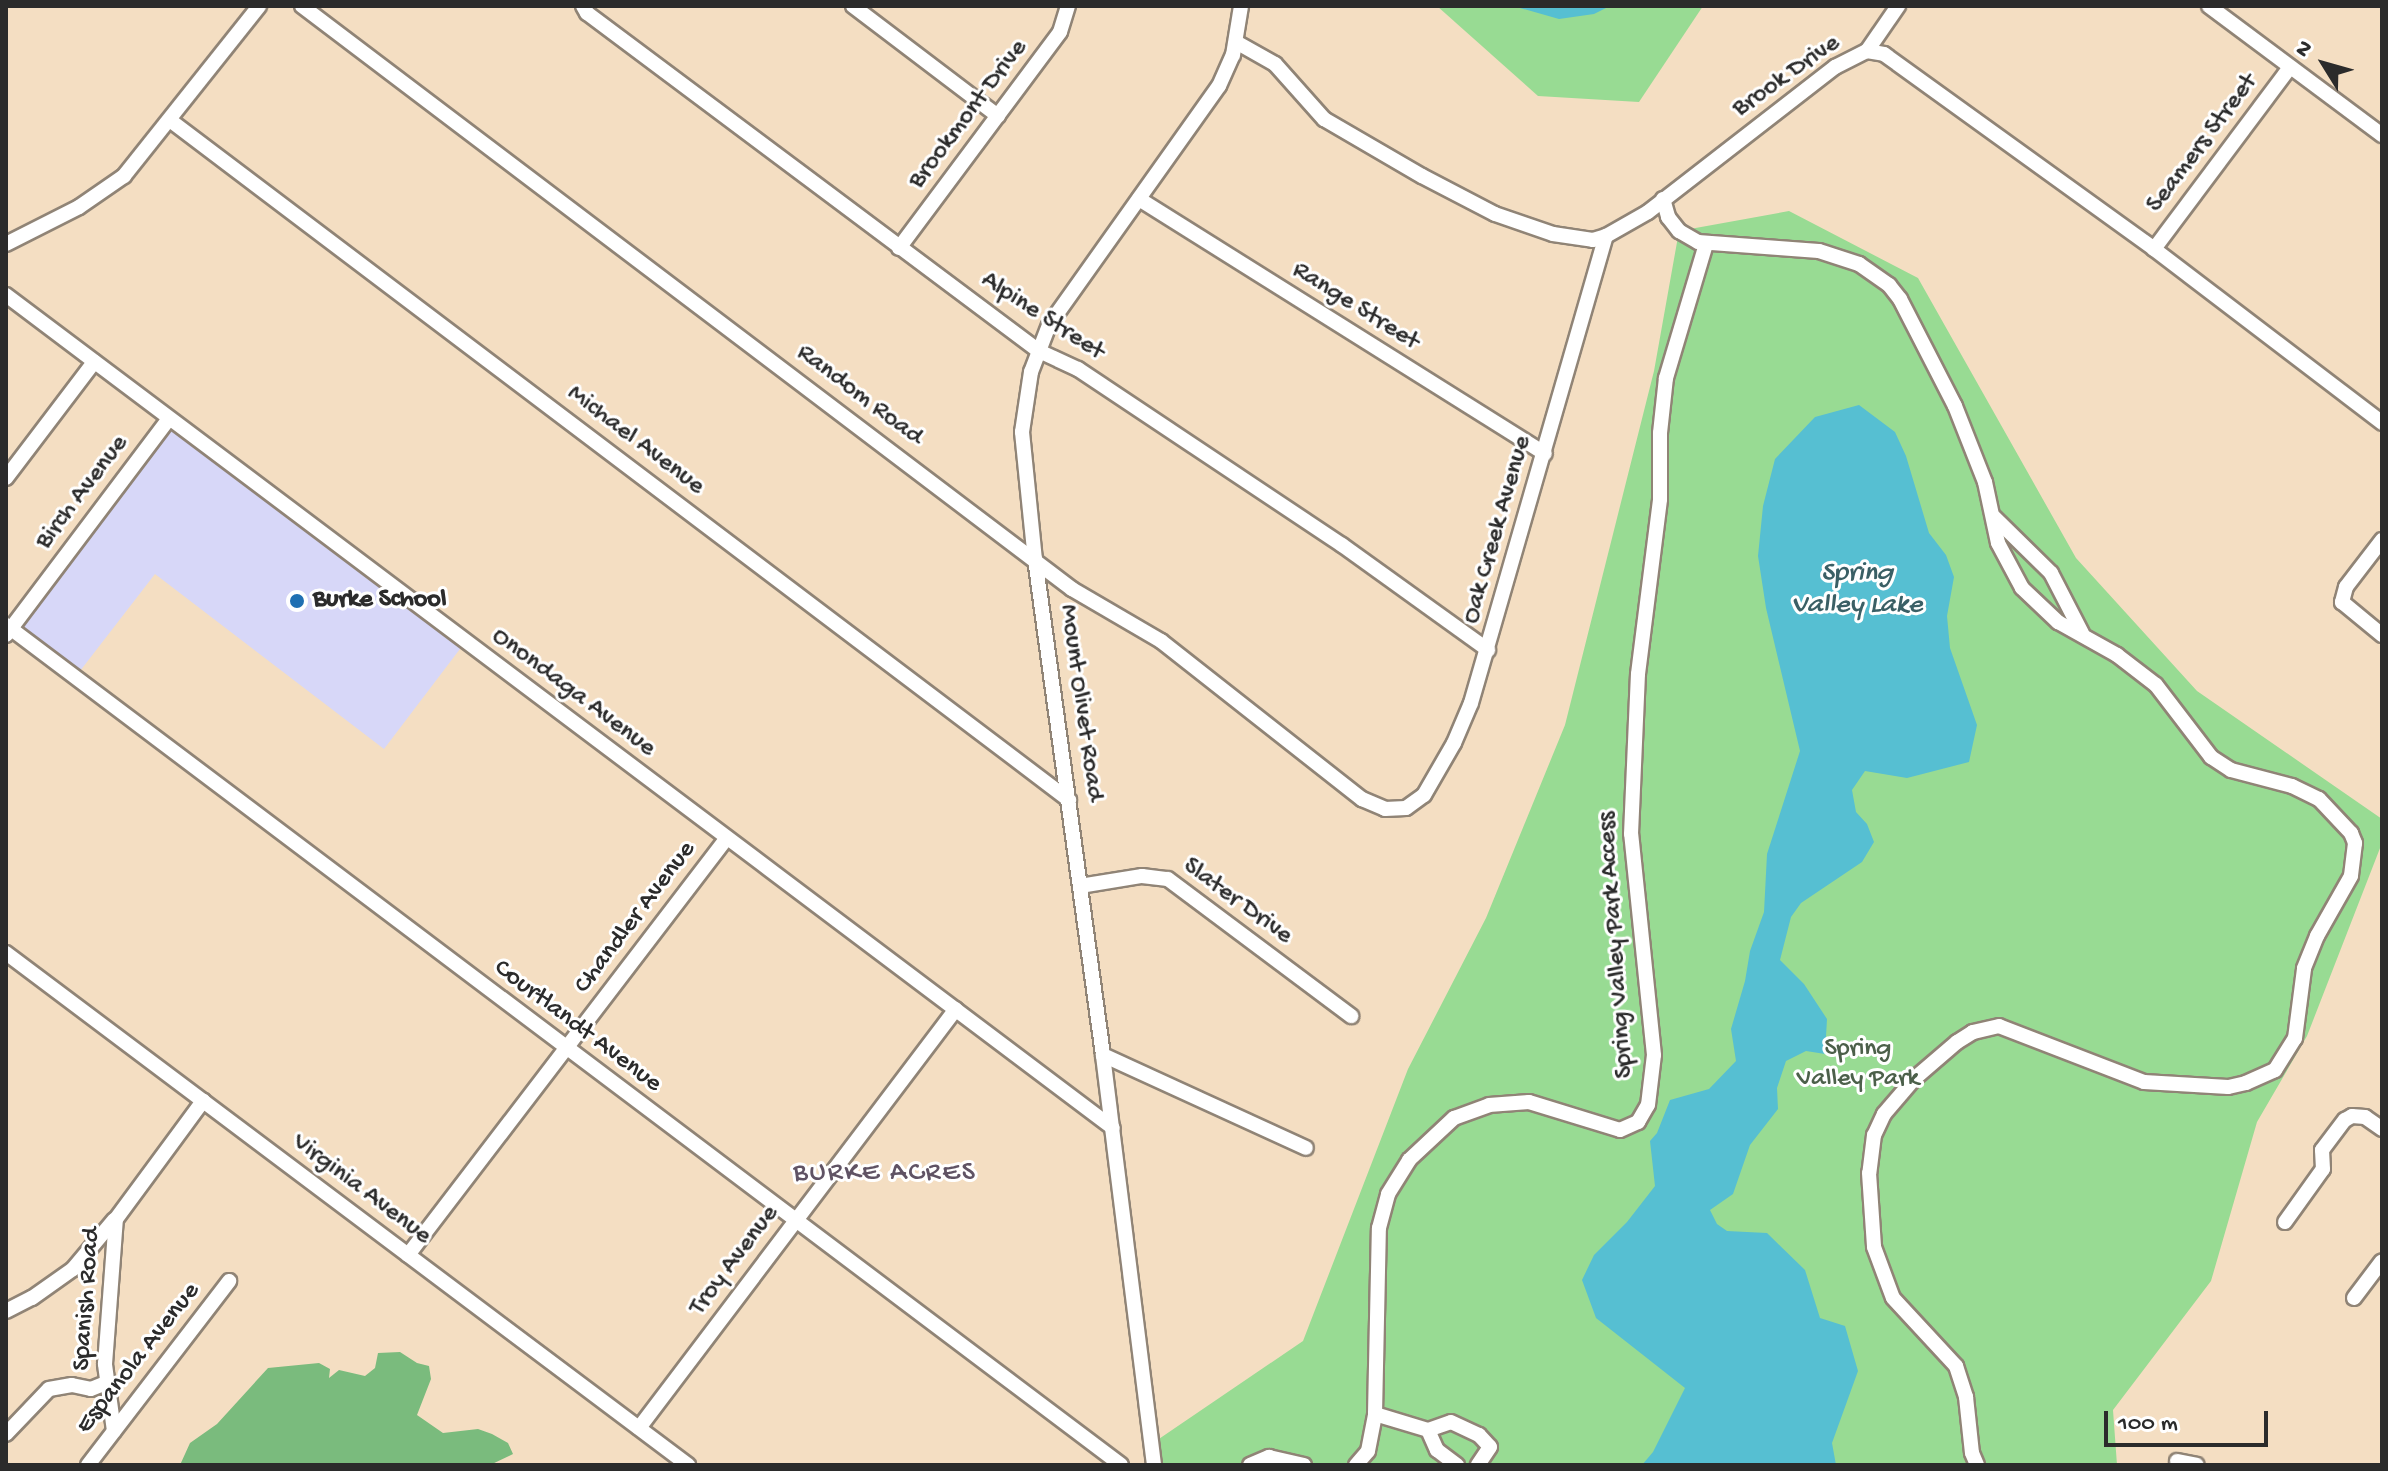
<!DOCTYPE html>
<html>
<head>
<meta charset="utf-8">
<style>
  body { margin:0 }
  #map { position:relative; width:2388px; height:1471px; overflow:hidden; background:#f4dec2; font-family:"Gochi Hand",sans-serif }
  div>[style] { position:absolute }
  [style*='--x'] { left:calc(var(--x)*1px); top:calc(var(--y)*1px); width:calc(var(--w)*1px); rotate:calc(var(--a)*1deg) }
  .built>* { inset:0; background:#d7d7f8 }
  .green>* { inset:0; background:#98db93 }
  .forest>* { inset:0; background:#7abb7d }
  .water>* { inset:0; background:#56bfd2 }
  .roads { filter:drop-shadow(2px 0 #908476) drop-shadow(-2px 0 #908476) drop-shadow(0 2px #908476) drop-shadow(0 -2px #908476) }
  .minor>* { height:14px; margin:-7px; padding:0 7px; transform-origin:7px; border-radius:7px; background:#fff }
  .dots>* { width:22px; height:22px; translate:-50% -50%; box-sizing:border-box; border:4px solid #fff; border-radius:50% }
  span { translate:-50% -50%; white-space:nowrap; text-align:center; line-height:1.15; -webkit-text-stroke:6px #fff; paint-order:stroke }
  .street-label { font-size:26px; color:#2b2b2b }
  .poi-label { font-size:26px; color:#2b2b2b; font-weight:700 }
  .left { translate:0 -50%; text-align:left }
  .park-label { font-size:26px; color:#4c604a }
  .water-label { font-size:28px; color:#3a5f65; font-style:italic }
  .neighbourhood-label { font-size:28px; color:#605364; letter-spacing:2px }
  .frame { position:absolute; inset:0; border:8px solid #2b2b2b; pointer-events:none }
  .north { position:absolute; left:2284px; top:24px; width:80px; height:80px; -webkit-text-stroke:6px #fff; paint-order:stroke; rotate:307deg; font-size:22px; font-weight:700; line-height:32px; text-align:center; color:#2b2b2b }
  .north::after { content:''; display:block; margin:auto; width:28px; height:36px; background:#2b2b2b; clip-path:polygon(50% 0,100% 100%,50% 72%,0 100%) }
  .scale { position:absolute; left:2104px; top:1411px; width:164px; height:36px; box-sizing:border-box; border:4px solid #2b2b2b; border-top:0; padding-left:10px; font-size:24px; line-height:28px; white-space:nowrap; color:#2b2b2b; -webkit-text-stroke:6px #fff; paint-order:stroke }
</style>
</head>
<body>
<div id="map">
  <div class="built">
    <i style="clip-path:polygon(172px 427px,463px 645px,384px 749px,155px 574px,80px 671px,22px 628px)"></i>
  </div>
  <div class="green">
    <i style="clip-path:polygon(1437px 6px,1703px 6px,1639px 102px,1538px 96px)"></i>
    <i style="clip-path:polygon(1789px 211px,1918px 278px,2076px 558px,2197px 691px,2382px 819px,2382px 843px,2307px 1036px,2257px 1122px,2211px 1281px,2113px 1410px,2117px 1465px,1152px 1465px,1150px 1445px,1303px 1341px,1408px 1069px,1486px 918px,1565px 725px,1654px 371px,1679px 231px)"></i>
  </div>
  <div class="forest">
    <i style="clip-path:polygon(400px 1352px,417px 1363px,429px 1366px,431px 1379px,417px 1415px,443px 1433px,478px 1429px,492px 1434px,508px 1443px,513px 1454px,490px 1465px,180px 1465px,190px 1443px,217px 1424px,268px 1368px,319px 1363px,330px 1369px,329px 1378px,339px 1370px,365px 1376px,375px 1368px,378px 1353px)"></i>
  </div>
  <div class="water">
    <i style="clip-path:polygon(1513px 6px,1610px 6px,1594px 14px,1559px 19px)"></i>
    <i style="clip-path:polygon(1859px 405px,1895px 432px,1906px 456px,1929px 533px,1946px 555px,1954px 577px,1947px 616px,1950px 648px,1977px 725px,1969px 762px,1907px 778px,1865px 771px,1852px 790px,1856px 812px,1867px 824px,1874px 842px,1862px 862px,1801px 903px,1791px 917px,1780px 960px,1804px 984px,1827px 1019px,1825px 1054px,1806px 1051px,1786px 1061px,1777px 1088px,1778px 1109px,1750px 1145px,1733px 1194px,1710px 1210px,1717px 1224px,1727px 1231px,1767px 1233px,1805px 1270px,1820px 1318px,1845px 1326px,1858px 1371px,1832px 1443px,1836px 1465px,1642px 1465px,1653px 1452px,1685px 1388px,1596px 1318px,1582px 1280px,1594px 1255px,1627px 1222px,1655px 1186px,1650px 1141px,1657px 1133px,1670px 1100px,1709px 1089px,1736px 1061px,1731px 1029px,1745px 981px,1750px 951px,1764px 912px,1767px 854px,1800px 751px,1766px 608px,1758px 556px,1763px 506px,1775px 459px,1815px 417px)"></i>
  </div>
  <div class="roads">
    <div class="minor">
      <i style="--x:302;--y:6;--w:966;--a:37.13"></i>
      <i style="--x:1072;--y:589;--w:103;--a:30.3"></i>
      <i style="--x:1161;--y:641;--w:256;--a:38.2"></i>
      <i style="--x:1362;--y:799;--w:25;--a:23"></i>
      <i style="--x:1385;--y:809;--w:21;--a:-3"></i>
      <i style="--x:1406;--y:808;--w:22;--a:-36"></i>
      <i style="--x:1424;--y:795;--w:60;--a:-60"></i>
      <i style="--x:1454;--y:743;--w:43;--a:-67"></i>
      <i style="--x:1471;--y:703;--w:486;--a:-73.9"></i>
      <i style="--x:583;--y:6;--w:8;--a:60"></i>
      <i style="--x:587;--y:13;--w:564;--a:36.79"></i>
      <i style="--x:1039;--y:351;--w:43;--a:24.8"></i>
      <i style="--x:1078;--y:369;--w:317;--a:33.7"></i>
      <i style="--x:1342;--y:545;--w:180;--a:35.7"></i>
      <i style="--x:853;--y:6;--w:182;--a:37.2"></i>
      <i style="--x:2209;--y:6;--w:216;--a:36.7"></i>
      <i style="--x:1236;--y:42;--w:45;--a:29.4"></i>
      <i style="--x:1275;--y:64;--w:74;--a:48.3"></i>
      <i style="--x:1324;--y:119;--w:113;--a:30.2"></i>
      <i style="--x:1422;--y:176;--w:82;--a:27.5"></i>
      <i style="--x:1495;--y:214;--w:61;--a:19"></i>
      <i style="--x:1553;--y:234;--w:40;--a:8.5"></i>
      <i style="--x:1593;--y:240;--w:14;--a:-17"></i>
      <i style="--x:1606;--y:236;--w:48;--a:-29.7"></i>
      <i style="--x:1648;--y:212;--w:237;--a:-37.8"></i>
      <i style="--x:1835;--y:67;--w:36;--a:-27"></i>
      <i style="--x:1867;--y:51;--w:17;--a:10"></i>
      <i style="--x:1884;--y:54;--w:333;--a:35.8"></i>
      <i style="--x:2154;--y:249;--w:287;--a:37.3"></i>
      <i style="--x:1867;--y:51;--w:55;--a:-55.4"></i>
      <i style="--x:171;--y:121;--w:1126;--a:37.09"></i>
      <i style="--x:1139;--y:199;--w:479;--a:32.1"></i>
      <i style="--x:1663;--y:199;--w:19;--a:74"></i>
      <i style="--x:1668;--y:217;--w:18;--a:52"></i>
      <i style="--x:1679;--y:231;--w:22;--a:30"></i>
      <i style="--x:1698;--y:242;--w:121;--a:4.3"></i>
      <i style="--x:1819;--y:251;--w:42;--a:18"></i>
      <i style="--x:1859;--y:264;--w:37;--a:35"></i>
      <i style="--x:1889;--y:285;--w:18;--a:52"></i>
      <i style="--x:1900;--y:299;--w:120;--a:62.8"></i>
      <i style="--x:1955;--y:406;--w:82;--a:68.5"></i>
      <i style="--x:1985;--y:482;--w:62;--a:78"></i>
      <i style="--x:1998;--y:543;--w:51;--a:61.9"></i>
      <i style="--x:2022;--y:588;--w:50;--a:43.4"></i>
      <i style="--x:2058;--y:622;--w:68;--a:29.2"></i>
      <i style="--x:2117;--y:655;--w:49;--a:37.6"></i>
      <i style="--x:2156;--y:685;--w:91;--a:52.6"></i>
      <i style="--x:2211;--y:757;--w:24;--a:33"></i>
      <i style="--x:2231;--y:770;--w:63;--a:14.7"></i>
      <i style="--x:2292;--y:786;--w:30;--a:26"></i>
      <i style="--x:2319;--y:799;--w:47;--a:46.7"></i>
      <i style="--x:2351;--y:833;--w:11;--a:68"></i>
      <i style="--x:2355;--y:843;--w:33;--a:97"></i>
      <i style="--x:2351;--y:876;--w:69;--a:119.5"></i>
      <i style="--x:2317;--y:936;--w:35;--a:112"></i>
      <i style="--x:2304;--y:969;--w:70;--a:97.4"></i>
      <i style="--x:2295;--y:1038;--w:38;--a:122"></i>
      <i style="--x:2275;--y:1070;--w:32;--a:156"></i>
      <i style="--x:2246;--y:1083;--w:18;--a:167"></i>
      <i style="--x:2228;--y:1087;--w:84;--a:-176.6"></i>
      <i style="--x:2144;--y:1082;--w:155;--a:-158.9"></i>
      <i style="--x:1999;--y:1026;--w:27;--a:167"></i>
      <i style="--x:1973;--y:1032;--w:19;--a:148"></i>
      <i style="--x:1957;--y:1042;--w:57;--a:139.3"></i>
      <i style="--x:1914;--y:1079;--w:46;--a:130.6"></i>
      <i style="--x:1884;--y:1114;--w:23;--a:115"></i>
      <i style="--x:1874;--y:1135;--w:38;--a:97"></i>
      <i style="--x:1869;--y:1173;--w:74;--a:86.1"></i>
      <i style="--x:1874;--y:1247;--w:54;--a:69.6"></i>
      <i style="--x:1893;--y:1298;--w:93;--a:47.2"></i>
      <i style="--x:1956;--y:1366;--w:33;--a:72"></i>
      <i style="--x:1966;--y:1397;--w:56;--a:83.9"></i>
      <i style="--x:1972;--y:1453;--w:13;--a:67"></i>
      <i style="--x:6;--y:244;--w:82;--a:-26.9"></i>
      <i style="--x:79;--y:207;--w:55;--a:-34.6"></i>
      <i style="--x:124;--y:176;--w:217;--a:-51.5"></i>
      <i style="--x:899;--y:248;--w:269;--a:-53.3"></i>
      <i style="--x:1060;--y:32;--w:27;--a:-73"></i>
      <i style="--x:2154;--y:249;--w:227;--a:-53.2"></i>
      <i style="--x:6;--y:295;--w:1385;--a:36.96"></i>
      <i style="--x:6;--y:478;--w:146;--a:-52.8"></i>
      <i style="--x:1994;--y:517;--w:80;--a:44.5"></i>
      <i style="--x:2051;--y:573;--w:68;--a:62.7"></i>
      <i style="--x:2382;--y:540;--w:59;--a:127.5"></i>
      <i style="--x:2346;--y:587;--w:16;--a:105"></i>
      <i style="--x:2342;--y:602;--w:52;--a:39.5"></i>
      <i style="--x:6;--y:625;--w:1396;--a:36.99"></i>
      <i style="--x:6;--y:635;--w:271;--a:-53"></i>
      <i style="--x:1080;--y:886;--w:63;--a:-9.2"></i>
      <i style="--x:1142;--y:876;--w:26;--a:7"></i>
      <i style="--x:1168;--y:879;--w:229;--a:36.8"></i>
      <i style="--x:6;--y:953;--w:853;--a:36.9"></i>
      <i style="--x:1103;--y:1055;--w:223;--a:24.6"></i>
      <i style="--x:2285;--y:1222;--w:65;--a:-54.4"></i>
      <i style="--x:2323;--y:1169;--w:19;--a:-93"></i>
      <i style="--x:2322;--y:1150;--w:38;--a:-53"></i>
      <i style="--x:2345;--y:1120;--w:8;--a:-30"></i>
      <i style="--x:2352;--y:1116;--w:13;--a:4"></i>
      <i style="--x:2365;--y:1117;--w:21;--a:35"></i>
      <i style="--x:408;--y:1255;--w:524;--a:-52.6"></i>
      <i style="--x:2354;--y:1298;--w:46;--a:-52.9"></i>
      <i style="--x:6;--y:1311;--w:29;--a:-27"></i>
      <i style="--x:32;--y:1298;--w:50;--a:-35.3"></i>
      <i style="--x:73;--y:1269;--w:64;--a:-50.1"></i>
      <i style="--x:1375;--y:1414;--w:55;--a:16.8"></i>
      <i style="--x:1428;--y:1430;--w:24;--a:-19"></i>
      <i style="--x:1451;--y:1422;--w:31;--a:25"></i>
      <i style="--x:1479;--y:1435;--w:16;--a:47"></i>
      <i style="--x:1490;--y:1447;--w:22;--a:124"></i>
      <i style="--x:639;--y:1428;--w:525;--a:-52.89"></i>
      <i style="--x:1428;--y:1430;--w:22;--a:66"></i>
      <i style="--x:1437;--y:1450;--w:25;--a:37"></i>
      <i style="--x:114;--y:1431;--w:68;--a:-97.7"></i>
      <i style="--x:105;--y:1364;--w:145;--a:-85.7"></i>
      <i style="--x:116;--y:1219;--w:147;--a:-53.6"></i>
      <i style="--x:6;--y:1434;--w:62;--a:-46.3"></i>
      <i style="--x:49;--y:1389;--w:23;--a:-10"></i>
      <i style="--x:72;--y:1385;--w:19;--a:12"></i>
      <i style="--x:91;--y:1389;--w:16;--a:-22"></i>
      <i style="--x:2177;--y:1461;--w:20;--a:11"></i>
      <i style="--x:88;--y:1465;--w:232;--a:-52.5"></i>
      <i style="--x:1154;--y:1465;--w:413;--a:-97.1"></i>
      <i style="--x:1103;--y:1055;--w:500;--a:-97.8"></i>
      <i style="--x:1035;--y:560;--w:129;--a:-95.8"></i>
      <i style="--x:1022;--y:432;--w:61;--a:-81.5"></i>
      <i style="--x:1031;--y:372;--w:50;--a:-69"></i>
      <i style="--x:1049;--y:325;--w:293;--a:-54.6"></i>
      <i style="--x:1219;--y:86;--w:34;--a:-66"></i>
      <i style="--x:1233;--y:55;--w:50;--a:-80.7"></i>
      <i style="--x:1250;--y:1465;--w:21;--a:-23"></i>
      <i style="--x:1269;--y:1457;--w:36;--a:13"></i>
      <i style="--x:1356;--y:1465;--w:18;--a:-49"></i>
      <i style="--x:1368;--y:1451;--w:38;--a:-79"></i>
      <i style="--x:1375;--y:1414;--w:186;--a:-88.8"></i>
      <i style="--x:1379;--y:1228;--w:35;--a:-75"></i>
      <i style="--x:1388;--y:1194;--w:40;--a:-58"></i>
      <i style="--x:1409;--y:1160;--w:62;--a:-43"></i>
      <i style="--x:1454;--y:1118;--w:37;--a:-20"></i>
      <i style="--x:1489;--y:1105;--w:40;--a:-4.3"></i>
      <i style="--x:1529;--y:1102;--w:95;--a:17.1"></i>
      <i style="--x:1620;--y:1130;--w:20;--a:-24"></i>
      <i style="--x:1638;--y:1122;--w:20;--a:-60"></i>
      <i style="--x:1648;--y:1105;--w:50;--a:-83.2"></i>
      <i style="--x:1654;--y:1055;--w:222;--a:-95.9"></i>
      <i style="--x:1631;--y:834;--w:160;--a:-87.5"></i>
      <i style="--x:1638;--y:674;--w:176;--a:-82.8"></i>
      <i style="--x:1660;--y:499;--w:66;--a:-90"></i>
      <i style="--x:1660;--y:433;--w:55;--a:-83.8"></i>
      <i style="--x:1666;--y:378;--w:140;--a:-73.4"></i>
    </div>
  </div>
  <div class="dots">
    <i style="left:297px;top:601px;background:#1f6fb2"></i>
  </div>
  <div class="street-label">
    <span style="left:1787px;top:77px;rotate:-35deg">Brook Drive</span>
    <span style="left:969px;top:115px;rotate:-53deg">Brookmont Drive</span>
    <span style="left:2203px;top:144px;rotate:-53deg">Seamers Street</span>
    <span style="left:1355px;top:307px;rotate:32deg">Range Street</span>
    <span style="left:1042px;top:317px;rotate:33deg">Alpine Street</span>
    <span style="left:859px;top:396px;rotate:37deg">Random Road</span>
    <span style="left:635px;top:441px;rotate:37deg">Michael Avenue</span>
    <span style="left:83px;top:493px;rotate:-53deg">Birch Avenue</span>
    <span style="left:1498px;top:530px;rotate:-74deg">Oak Creek Avenue</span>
    <span style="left:573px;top:693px;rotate:37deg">Onondaga Avenue</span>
    <span style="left:1080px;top:703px;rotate:82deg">Mount Olivet Road</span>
    <span style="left:1237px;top:902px;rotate:36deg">Slater Drive</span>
    <span style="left:636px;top:918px;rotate:-53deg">Chandler Avenue</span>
    <span style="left:1617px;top:945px;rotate:-94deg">Spring Valley Park Access</span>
    <span style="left:577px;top:1027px;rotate:37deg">Courtlandt Avenue</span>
    <span style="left:361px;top:1190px;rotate:37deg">Virginia Avenue</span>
    <span style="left:735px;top:1261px;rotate:-53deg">Troy Avenue</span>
    <span style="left:88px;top:1299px;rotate:-86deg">Spanish Road</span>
    <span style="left:139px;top:1359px;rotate:-52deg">Espanola Avenue</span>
  </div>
  <div class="poi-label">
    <span class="left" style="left:313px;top:601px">Burke School</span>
  </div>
  <div class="park-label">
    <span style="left:1858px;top:1065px">Spring<br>Valley Park</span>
  </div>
  <div class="water-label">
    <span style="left:1857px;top:590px">Spring<br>Valley Lake</span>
  </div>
  <div class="neighbourhood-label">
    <span style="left:885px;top:1174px">BURKE ACRES</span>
  </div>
  <div class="frame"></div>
  <div class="north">N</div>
  <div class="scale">100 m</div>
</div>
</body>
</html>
